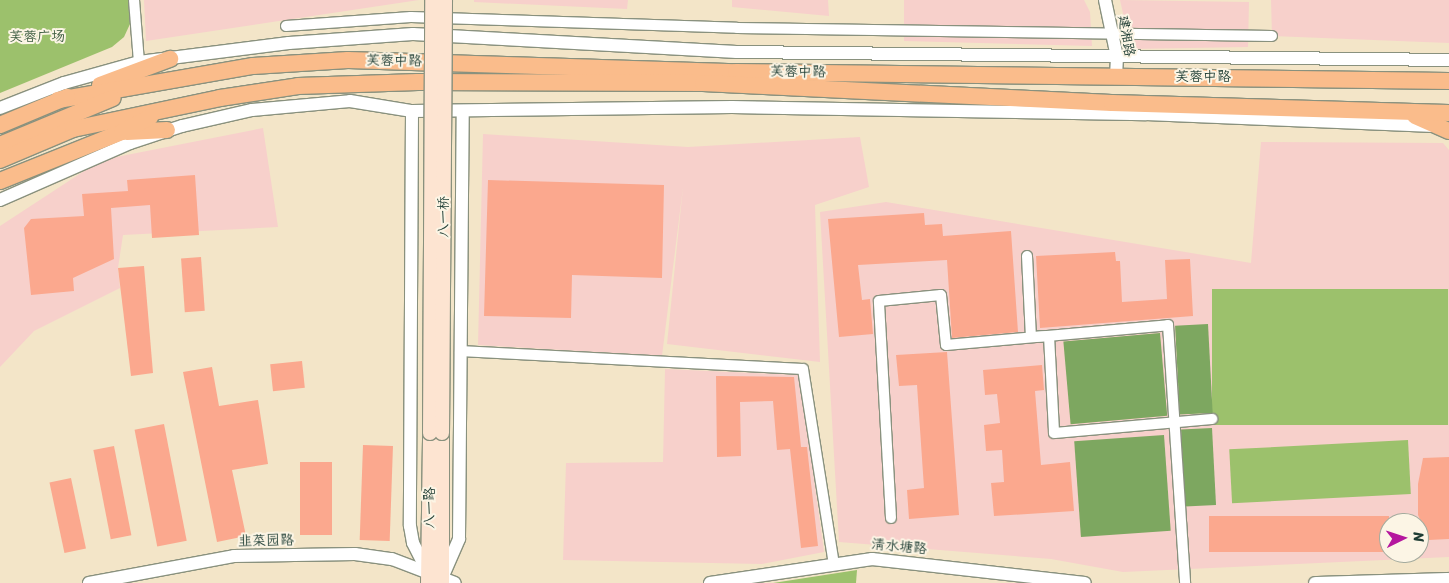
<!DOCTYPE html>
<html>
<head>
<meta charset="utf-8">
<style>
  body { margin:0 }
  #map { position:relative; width:1449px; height:583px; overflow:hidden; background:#f3e5c8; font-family:Sriracha,"LXGW WenKai TC",sans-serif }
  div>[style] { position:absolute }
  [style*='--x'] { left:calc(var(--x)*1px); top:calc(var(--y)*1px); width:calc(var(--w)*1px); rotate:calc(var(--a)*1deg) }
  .built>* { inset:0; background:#f7d0cb }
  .green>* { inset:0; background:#9cc16c; transform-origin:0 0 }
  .forest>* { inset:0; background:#7da760; transform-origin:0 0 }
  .building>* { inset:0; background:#fba88e; transform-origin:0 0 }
  .roads { filter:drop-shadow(1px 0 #89917e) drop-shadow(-1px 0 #89917e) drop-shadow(0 1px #89917e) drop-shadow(0 -1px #89917e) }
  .minor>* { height:10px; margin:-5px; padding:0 5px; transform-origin:5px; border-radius:5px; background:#fff }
  .tertiary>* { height:12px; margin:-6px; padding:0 6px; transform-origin:6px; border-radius:6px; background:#fff }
  .secondary>* { height:14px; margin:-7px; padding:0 7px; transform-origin:7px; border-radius:7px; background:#fde4d1 }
  .primary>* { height:16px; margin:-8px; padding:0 8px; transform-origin:8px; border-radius:8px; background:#fabc8b }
  .bridges { filter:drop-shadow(1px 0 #89917e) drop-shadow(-1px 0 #89917e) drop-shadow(0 1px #89917e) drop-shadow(0 -1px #89917e) }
  .secondary-bridge>* { height:14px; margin:-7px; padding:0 7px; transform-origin:7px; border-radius:7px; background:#fde4d1 }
  span { translate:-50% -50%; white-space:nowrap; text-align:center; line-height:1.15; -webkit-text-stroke:4px #fcf5e5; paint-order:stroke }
  .street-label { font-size:14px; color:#1f3d34 }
  .park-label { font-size:14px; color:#3e5e42 }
  .north { position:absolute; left:1379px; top:513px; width:50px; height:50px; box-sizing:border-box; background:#fcf5e5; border:1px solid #a4ab9e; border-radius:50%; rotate:86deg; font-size:14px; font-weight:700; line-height:20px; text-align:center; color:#1f3d34 }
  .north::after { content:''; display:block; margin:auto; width:18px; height:22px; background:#b5179e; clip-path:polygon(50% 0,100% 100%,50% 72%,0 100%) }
</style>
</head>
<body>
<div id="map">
  <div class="built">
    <i style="clip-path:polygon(144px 0,419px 0,146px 41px)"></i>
    <i style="clip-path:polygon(474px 0,628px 0,627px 9px,474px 2px)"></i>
    <i style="clip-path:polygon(732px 0,828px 0,829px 16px,732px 7px)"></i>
    <i style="clip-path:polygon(904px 0,1084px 0,1090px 12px,1092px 46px,904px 41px)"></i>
    <i style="clip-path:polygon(1120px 0,1249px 2px,1248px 47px,1131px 49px)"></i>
    <i style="clip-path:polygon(1271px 0,1449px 0,1449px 43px,1272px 36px)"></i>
    <i style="clip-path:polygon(263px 128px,278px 227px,123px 235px,118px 268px,120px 288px,34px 331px,0 367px,0 226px,101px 160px)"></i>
    <i style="clip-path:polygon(483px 134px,688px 147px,860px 137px,869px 187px,815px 205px,820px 362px,667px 344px,683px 187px,662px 356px,478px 345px)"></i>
    <i style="clip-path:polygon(evenodd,1261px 142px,1443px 143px,1449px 150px,1449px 557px,1123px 572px,1051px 559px,839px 542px,820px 212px,886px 202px,1251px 263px,1261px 142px,1389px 523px,1419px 523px,1419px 553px,1389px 553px,1389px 523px)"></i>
    <i style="clip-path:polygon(665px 369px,800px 375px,824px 552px,762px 564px,563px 560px,566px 463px,663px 462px)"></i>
  </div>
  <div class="green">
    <i style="clip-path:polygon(0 0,128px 0,130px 24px,124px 37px,112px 47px,0 93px)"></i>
    <i style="left:1448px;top:289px;width:136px;height:236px;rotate:90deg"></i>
    <i style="left:1408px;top:440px;width:54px;height:179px;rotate:87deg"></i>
    <i style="clip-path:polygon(857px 570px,856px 583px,773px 583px)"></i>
  </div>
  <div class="forest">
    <i style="left:1208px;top:324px;width:89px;height:33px;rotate:87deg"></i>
    <i style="left:1160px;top:333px;width:83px;height:97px;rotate:85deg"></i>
    <i style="left:1212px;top:428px;width:77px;height:31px;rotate:87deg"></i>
    <i style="left:1164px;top:435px;width:96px;height:90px;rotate:86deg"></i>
  </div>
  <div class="building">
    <i style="clip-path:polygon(195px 175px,199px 235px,152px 238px,150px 205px,111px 208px,114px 259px,73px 278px,74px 291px,31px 295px,24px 228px,31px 219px,84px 216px,82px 194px,128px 191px,127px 180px)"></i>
    <i style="clip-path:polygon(488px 180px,664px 185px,662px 278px,572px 275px,571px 318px,484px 316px)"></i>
    <i style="clip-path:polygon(924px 213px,925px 225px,942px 224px,943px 236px,1011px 231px,1018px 332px,952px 338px,947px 260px,858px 265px,862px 300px,870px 299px,873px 334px,839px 337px,828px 219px)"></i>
    <i style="clip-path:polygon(1115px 252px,1116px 261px,1120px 261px,1122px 302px,1167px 299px,1165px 260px,1190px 259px,1193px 316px,1040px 328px,1036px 256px)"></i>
    <i style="left:201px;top:257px;width:54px;height:20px;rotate:86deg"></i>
    <i style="clip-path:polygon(144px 266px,153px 373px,131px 376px,118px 268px)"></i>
    <i style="clip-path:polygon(947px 352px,959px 515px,909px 519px,907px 490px,924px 488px,917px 385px,899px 386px,896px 355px)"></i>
    <i style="left:302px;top:361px;width:27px;height:32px;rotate:84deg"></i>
    <i style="clip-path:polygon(1042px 365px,1044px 390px,1035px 391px,1041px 465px,1070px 462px,1074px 511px,994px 516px,991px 483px,1004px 482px,1002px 450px,986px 451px,984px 425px,1000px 423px,997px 394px,985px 395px,983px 370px)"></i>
    <i style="clip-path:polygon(212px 367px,219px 406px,258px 400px,268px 464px,232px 470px,246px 536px,217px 542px,183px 372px)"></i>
    <i style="clip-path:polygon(716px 376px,794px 377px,801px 447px,807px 447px,818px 546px,801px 548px,790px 449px,777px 450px,773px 401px,740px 402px,741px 456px,717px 457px)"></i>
    <i style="left:164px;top:424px;width:119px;height:30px;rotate:79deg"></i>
    <i style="left:363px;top:445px;width:30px;height:95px;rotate:2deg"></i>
    <i style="left:114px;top:446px;width:91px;height:21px;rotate:79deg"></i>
    <i style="clip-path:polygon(1449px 457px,1449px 539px,1429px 540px,1418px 515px,1418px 484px,1423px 458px)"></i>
    <i style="left:300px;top:462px;width:32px;height:73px"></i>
    <i style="left:71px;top:478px;width:72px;height:22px;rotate:78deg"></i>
    <i style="left:1389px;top:516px;width:36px;height:180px;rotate:90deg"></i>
  </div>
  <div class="roads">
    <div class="minor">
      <i style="--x:134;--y:0;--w:62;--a:85.4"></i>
      <i style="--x:286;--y:26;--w:125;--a:-4.1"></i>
      <i style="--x:411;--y:17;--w:326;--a:1.9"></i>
      <i style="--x:737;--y:28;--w:535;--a:0.86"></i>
      <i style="--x:1027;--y:256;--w:81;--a:87.2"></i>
      <i style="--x:1031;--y:337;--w:18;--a:-3"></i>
      <i style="--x:1049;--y:336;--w:97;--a:87"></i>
      <i style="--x:1054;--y:433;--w:159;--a:-5.1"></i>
      <i style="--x:460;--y:351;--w:343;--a:3"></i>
      <i style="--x:803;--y:369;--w:197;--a:81"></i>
      <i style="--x:891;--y:518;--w:217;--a:-93.2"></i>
      <i style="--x:879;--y:301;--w:62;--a:-5.5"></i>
      <i style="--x:941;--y:295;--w:50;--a:84.3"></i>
      <i style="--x:946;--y:345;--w:223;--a:-5.1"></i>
      <i style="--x:1168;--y:325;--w:259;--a:86.2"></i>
    </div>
    <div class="tertiary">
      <i style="--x:1105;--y:0;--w:58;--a:78.1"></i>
      <i style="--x:1117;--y:57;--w:20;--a:93"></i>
      <i style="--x:0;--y:108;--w:69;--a:-21.3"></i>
      <i style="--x:64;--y:83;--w:78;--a:-15.6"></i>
      <i style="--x:139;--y:62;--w:151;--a:-7.2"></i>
      <i style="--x:289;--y:43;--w:124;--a:-4.2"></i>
      <i style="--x:413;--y:34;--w:324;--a:3.2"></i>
      <i style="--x:737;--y:52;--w:712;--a:0.64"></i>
      <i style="--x:412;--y:111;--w:415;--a:90.3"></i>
      <i style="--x:410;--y:526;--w:17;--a:80"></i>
      <i style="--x:413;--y:543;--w:34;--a:63"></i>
      <i style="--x:0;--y:200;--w:142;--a:-23.7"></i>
      <i style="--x:130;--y:143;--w:55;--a:-18.1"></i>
      <i style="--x:182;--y:126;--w:72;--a:-12.9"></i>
      <i style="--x:252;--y:110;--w:98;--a:-5.2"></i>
      <i style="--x:350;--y:101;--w:63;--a:9.2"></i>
      <i style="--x:412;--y:111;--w:320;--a:-0.7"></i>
      <i style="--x:732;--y:107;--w:414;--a:1"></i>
      <i style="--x:1146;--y:114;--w:288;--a:2.4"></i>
      <i style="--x:442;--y:578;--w:43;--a:-66.4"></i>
      <i style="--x:459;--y:539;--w:428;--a:-89.5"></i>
      <i style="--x:89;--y:583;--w:147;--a:-10.5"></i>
      <i style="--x:234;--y:556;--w:121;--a:-0.9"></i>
      <i style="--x:355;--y:554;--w:37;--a:8"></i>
      <i style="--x:392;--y:559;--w:67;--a:20.9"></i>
      <i style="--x:710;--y:583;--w:164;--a:-8.4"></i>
      <i style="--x:872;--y:559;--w:214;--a:6.4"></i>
      <i style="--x:1315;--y:583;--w:134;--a:-1.7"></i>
    </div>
    <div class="secondary">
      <i style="--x:428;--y:583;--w:150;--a:-89.2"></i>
      <i style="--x:442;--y:583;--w:150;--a:-90"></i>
    </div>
    <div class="primary">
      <i style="--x:100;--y:85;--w:75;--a:-20.4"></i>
      <i style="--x:58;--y:100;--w:198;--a:-9.9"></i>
      <i style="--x:253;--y:66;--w:95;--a:-3.6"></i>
      <i style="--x:348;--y:60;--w:388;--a:1.8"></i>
      <i style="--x:736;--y:72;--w:713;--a:0.72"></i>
      <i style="--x:1415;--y:116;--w:37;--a:24"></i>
      <i style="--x:0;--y:125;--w:73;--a:-22.7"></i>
      <i style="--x:127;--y:132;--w:40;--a:-2.9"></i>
      <i style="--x:0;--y:145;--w:122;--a:-22.6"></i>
      <i style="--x:0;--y:160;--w:79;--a:-23"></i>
      <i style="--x:73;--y:129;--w:150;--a:-11.9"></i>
      <i style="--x:220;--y:98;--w:79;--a:-8.7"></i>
      <i style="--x:298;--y:86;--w:120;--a:-1.9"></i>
      <i style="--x:418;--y:82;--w:285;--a:0.2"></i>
      <i style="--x:703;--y:83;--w:409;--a:2.8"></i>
      <i style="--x:1112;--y:103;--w:337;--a:1.7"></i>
      <i style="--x:0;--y:181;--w:131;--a:-21.9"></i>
      <i style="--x:122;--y:132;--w:32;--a:-28"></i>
    </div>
  </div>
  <div class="bridges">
    <div class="secondary-bridge">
      <i style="--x:430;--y:433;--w:433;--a:-89.7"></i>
      <i style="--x:442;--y:433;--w:433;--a:-89.6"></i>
    </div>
  </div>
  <div class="street-label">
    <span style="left:1126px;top:36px;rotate:80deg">建湘路</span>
    <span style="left:394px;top:61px;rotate:1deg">芙蓉中路</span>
    <span style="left:798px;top:72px;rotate:1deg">芙蓉中路</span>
    <span style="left:1203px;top:77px">芙蓉中路</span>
    <span style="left:444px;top:217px;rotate:-90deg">八一桥</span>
    <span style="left:430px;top:508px;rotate:-90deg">八一路</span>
    <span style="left:266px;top:541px;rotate:-1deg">韭菜园路</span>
    <span style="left:899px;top:547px;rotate:5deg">清水塘路</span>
  </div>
  <div class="park-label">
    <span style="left:37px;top:37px">芙蓉广场</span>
  </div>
  <div class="north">N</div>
</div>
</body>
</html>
